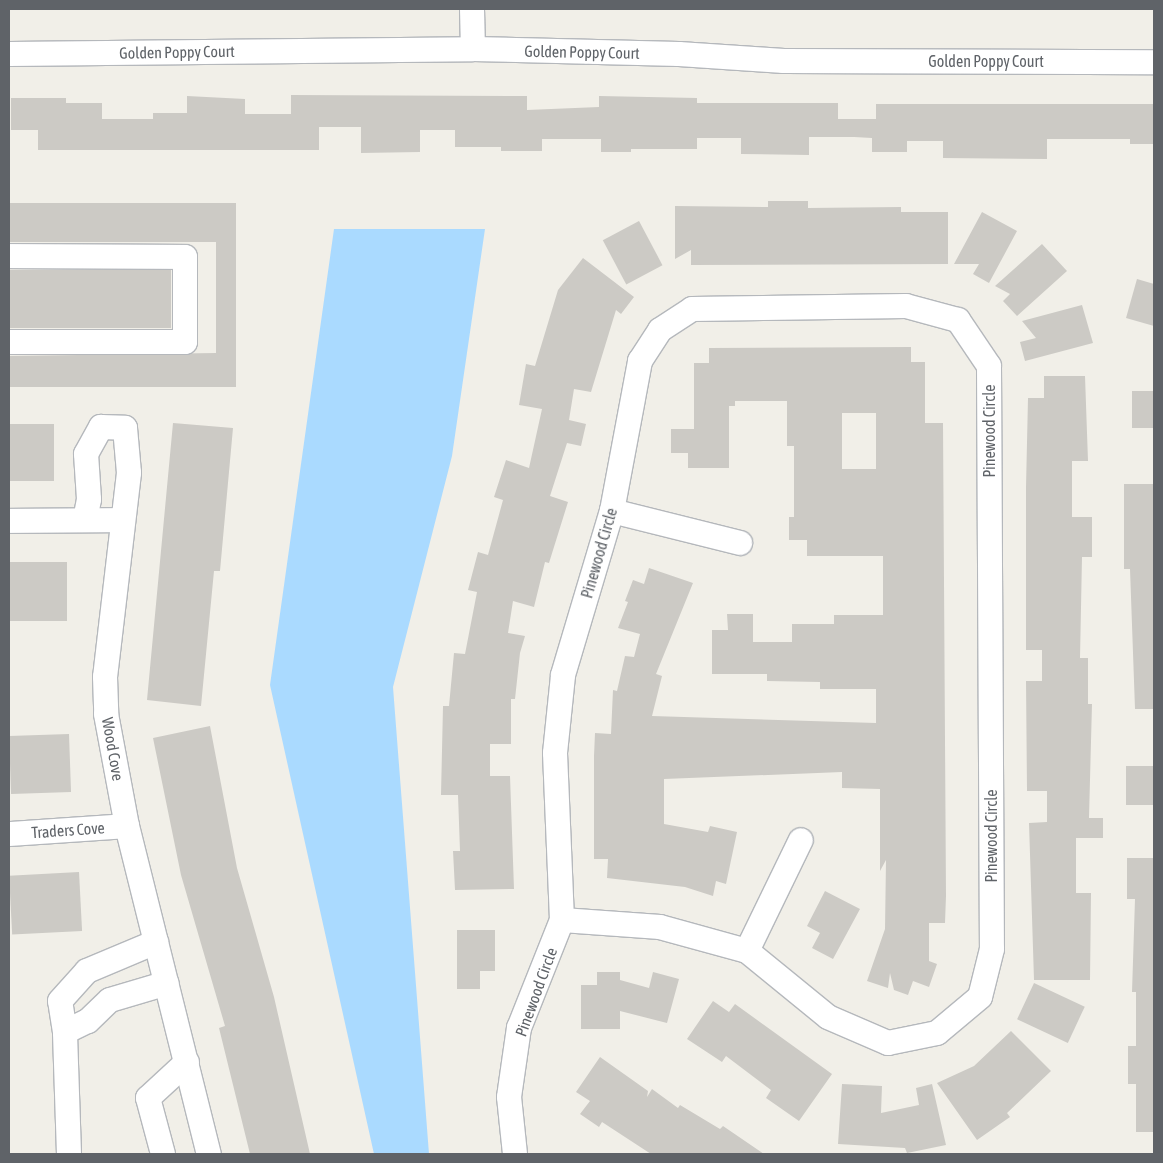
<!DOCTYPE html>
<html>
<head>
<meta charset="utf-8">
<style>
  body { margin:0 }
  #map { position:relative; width:1163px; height:1163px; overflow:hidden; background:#f1efe8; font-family:"Asap Condensed",sans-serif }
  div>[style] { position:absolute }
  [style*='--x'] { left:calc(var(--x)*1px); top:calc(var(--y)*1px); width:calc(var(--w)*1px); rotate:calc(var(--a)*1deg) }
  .water>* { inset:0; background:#aadaff }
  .building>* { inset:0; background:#cccac5; transform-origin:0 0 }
  .roads { filter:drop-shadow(1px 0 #b5b8bc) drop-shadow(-1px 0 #b5b8bc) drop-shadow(0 1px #b5b8bc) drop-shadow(0 -1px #b5b8bc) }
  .minor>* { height:24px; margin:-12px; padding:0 12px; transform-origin:12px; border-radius:12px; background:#fff }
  span { translate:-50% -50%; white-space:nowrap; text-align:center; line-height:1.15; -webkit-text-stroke:4.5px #fff; paint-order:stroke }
  .street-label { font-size:16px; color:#5f6368 }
  .frame { position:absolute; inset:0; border:10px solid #5f6368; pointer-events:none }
</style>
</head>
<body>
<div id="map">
  <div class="water">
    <i style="clip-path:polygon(334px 229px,485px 229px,452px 456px,393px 687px,429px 1154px,374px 1154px,270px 685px)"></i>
  </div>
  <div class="building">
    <i style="clip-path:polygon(291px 95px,527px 96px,527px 110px,599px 107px,599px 96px,697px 98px,697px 103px,838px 103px,838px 119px,876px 119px,876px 104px,1154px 104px,1154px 144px,1130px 144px,1130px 139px,1047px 139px,1047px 159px,943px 158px,943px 141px,907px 141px,907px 152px,872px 152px,872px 138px,854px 137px,809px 137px,809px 155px,741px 154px,741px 138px,697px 138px,697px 149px,631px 149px,631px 152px,601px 152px,601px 139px,542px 139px,542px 151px,501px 151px,501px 147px,455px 147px,455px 130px,420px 130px,420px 152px,361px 153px,361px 127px,319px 127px,319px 150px,38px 150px,38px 130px,11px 130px,11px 98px,66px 98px,66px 103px,102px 103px,102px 119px,153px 119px,153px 113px,187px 113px,187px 96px,245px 99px,245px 114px,291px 114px)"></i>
    <i style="clip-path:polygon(768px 201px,808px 201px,808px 208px,901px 207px,901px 212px,948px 212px,948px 264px,691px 265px,691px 250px,675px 259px,675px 206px,768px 207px)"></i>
    <i style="clip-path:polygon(9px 203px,236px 203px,236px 387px,9px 387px,9px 356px,216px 353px,216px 242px,9px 242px)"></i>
    <i style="clip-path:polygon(982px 212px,1017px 231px,989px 283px,973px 274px,979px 264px,954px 264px)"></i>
    <i style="left:639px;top:221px;width:50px;height:41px;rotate:62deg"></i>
    <i style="clip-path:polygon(1042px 244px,1067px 271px,1017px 316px,1003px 301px,1010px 294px,995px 286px)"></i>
    <i style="clip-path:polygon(583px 258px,634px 297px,621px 314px,616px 310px,591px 392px,574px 389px,569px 420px,586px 424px,581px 446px,567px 443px,550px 496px,568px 502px,549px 563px,545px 562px,534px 607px,513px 601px,508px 633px,525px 636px,520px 653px,515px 699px,511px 699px,511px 744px,490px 744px,490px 776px,510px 776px,514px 889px,455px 890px,453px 851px,460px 851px,458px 795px,441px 795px,443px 706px,449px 706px,454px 653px,465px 654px,477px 592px,468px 590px,478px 552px,488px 555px,503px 500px,494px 497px,506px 460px,529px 468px,542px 409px,519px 405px,526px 364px,535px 366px,558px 290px)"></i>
    <i style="left:9px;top:270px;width:162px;height:58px"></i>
    <i style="clip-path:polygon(1137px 279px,1154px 284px,1154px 326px,1126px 318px)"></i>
    <i style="clip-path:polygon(1082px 305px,1093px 343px,1025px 361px,1020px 342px,1036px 338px,1022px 321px)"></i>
    <i style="clip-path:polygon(evenodd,911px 347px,911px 362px,925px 362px,925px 423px,943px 423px,946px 896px,945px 923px,929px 923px,929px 961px,937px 964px,929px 987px,913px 981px,908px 995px,894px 990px,890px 973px,888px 988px,867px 981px,885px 929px,886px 860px,880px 871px,880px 789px,842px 788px,842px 772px,664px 779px,664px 824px,708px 832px,710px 826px,737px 832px,726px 884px,716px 881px,713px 896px,685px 887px,607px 878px,608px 859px,594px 859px,594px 756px,595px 733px,611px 734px,613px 690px,617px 691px,625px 656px,634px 657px,640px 634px,618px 628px,628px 602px,625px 601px,633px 580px,644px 584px,649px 568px,693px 583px,656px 674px,662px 676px,652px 716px,876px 723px,876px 689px,820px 689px,820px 682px,767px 681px,767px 674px,712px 674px,712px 630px,728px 630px,727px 614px,753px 614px,753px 642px,792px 642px,792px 624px,834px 624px,834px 615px,883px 615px,883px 556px,807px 556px,807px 540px,789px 540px,789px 517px,794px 517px,794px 446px,787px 446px,787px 401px,735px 401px,735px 406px,729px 406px,729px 468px,688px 468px,688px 453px,671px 453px,671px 429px,694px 429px,694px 363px,709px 363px,709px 348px,911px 347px,842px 413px,876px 413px,876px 469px,842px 469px,842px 413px)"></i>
    <i style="clip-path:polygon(1044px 376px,1085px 376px,1088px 461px,1072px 461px,1072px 517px,1092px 517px,1092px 557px,1082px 557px,1080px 658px,1088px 658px,1088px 704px,1092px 704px,1089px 818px,1103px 818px,1103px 838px,1076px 838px,1076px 893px,1091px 893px,1090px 980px,1034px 980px,1029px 823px,1047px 822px,1047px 791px,1027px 791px,1026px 681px,1042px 681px,1042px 650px,1026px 650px,1026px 487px,1028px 398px,1044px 398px)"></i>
    <i style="left:1132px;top:391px;width:22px;height:37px"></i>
    <i style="clip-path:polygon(173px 423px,233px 428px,220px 571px,214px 571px,201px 706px,147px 700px)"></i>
    <i style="left:9px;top:424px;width:45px;height:57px"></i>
    <i style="clip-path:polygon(1124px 484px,1154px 484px,1154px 709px,1135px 709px,1130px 569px,1124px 569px)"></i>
    <i style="left:9px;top:562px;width:58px;height:59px"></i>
    <i style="clip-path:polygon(210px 726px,237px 868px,274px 997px,310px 1154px,250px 1154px,219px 1028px,225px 1026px,181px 875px,153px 738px)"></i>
    <i style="left:69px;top:734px;width:58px;height:60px;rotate:88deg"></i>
    <i style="left:1126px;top:766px;width:28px;height:39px"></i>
    <i style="clip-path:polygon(1127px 858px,1154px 858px,1154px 1132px,1136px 1132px,1136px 1084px,1128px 1084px,1128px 1046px,1136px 1046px,1136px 992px,1132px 992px,1135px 899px,1127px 899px)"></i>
    <i style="left:79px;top:872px;width:59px;height:70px;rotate:87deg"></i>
    <i style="clip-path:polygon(825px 891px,860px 909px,833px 959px,812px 948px,820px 933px,807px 926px)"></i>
    <i style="clip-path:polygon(457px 930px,495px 930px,495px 971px,480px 971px,480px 989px,457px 989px)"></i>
    <i style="clip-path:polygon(597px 972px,620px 972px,620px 980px,649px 988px,653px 972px,679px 979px,667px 1023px,620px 1011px,620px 1029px,581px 1029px,581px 985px,597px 985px)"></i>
    <i style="left:1034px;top:983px;width:56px;height:40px;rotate:25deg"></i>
    <i style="clip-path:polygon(713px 1001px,729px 1012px,735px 1004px,832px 1074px,799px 1121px,766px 1098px,771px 1090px,726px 1056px,722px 1062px,687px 1039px)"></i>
    <i style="clip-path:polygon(1011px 1031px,1051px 1071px,1007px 1113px,1010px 1117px,977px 1140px,937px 1083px,974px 1066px)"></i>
    <i style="clip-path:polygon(600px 1057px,648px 1091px,647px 1097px,652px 1089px,678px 1108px,680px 1105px,720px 1129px,723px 1126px,764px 1154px,651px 1154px,602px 1122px,599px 1127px,580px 1114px,590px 1101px,576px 1092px)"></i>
    <i style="clip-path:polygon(842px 1084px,882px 1086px,881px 1113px,919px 1105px,916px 1088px,932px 1084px,946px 1145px,907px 1153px,905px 1148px,838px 1144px)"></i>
  </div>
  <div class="roads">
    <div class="minor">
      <i style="--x:472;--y:9;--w:40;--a:88.6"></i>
      <i style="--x:9;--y:54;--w:464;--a:-0.6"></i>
      <i style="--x:473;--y:49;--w:206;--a:1.4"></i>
      <i style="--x:679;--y:54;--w:105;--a:3.8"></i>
      <i style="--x:784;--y:61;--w:370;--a:0.2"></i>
      <i style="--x:9;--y:256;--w:176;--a:0.3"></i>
      <i style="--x:185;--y:257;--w:85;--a:90"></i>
      <i style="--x:185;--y:342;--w:176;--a:180"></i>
      <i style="--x:612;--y:511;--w:132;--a:14"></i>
      <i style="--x:85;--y:520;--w:21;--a:-79"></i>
      <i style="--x:89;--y:499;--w:45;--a:-93.8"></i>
      <i style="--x:86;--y:454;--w:31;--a:-61"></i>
      <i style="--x:101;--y:427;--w:24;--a:2"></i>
      <i style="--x:125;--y:428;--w:45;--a:84.9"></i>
      <i style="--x:129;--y:473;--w:205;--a:96.7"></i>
      <i style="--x:105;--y:677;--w:37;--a:88"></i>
      <i style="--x:106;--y:714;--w:114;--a:79.4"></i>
      <i style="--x:127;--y:826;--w:338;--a:76"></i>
      <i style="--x:9;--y:521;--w:113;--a:-0.5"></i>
      <i style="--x:9;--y:834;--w:118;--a:-3.9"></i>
      <i style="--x:747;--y:951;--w:123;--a:-64.1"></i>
      <i style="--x:65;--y:1032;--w:25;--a:-26"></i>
      <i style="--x:88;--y:1021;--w:30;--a:-44"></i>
      <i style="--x:110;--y:1000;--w:59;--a:-16.6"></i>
      <i style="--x:69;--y:1154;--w:122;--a:-91.9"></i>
      <i style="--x:65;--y:1032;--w:31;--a:-99"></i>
      <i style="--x:60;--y:1001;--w:40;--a:-48"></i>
      <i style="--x:87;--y:971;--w:75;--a:-22.8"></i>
      <i style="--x:163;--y:1154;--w:58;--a:-105"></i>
      <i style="--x:148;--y:1098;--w:53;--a:-42.7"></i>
      <i style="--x:515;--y:1154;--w:57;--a:-96"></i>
      <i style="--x:509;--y:1097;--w:70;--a:-81.8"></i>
      <i style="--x:519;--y:1028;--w:116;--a:-68.3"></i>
      <i style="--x:562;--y:920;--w:167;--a:-92.4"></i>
      <i style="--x:555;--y:753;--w:78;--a:-84.1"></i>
      <i style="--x:563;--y:675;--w:171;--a:-73.4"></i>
      <i style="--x:612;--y:511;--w:153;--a:-79.4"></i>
      <i style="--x:640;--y:361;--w:37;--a:-57"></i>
      <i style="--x:660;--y:330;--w:38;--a:-33"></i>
      <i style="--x:692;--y:309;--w:214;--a:-0.8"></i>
      <i style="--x:906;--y:306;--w:54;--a:15.1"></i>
      <i style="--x:958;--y:320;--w:55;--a:56"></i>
      <i style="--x:989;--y:366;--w:583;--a:89.71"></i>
      <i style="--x:992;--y:949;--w:49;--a:104"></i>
      <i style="--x:980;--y:997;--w:56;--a:140.1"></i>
      <i style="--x:937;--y:1033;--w:50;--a:168.5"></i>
      <i style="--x:888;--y:1043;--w:65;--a:-156.6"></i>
      <i style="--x:828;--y:1017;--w:104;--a:-140.8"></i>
      <i style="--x:747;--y:951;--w:90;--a:-164.6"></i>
      <i style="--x:660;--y:927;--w:98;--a:-175.9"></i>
    </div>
  </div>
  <div class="street-label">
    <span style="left:177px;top:52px;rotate:-1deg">Golden Poppy Court</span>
    <span style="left:582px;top:52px;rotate:1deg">Golden Poppy Court</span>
    <span style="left:986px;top:61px">Golden Poppy Court</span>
    <span style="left:989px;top:431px;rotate:-90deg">Pinewood Circle</span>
    <span style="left:599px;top:553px;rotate:-74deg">Pinewood Circle</span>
    <span style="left:113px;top:749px;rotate:80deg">Wood Cove</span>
    <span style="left:68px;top:830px;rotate:-4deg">Traders Cove</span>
    <span style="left:991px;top:836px;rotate:-90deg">Pinewood Circle</span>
    <span style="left:536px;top:992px;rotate:-70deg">Pinewood Circle</span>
  </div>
  <div class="frame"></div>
</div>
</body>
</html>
